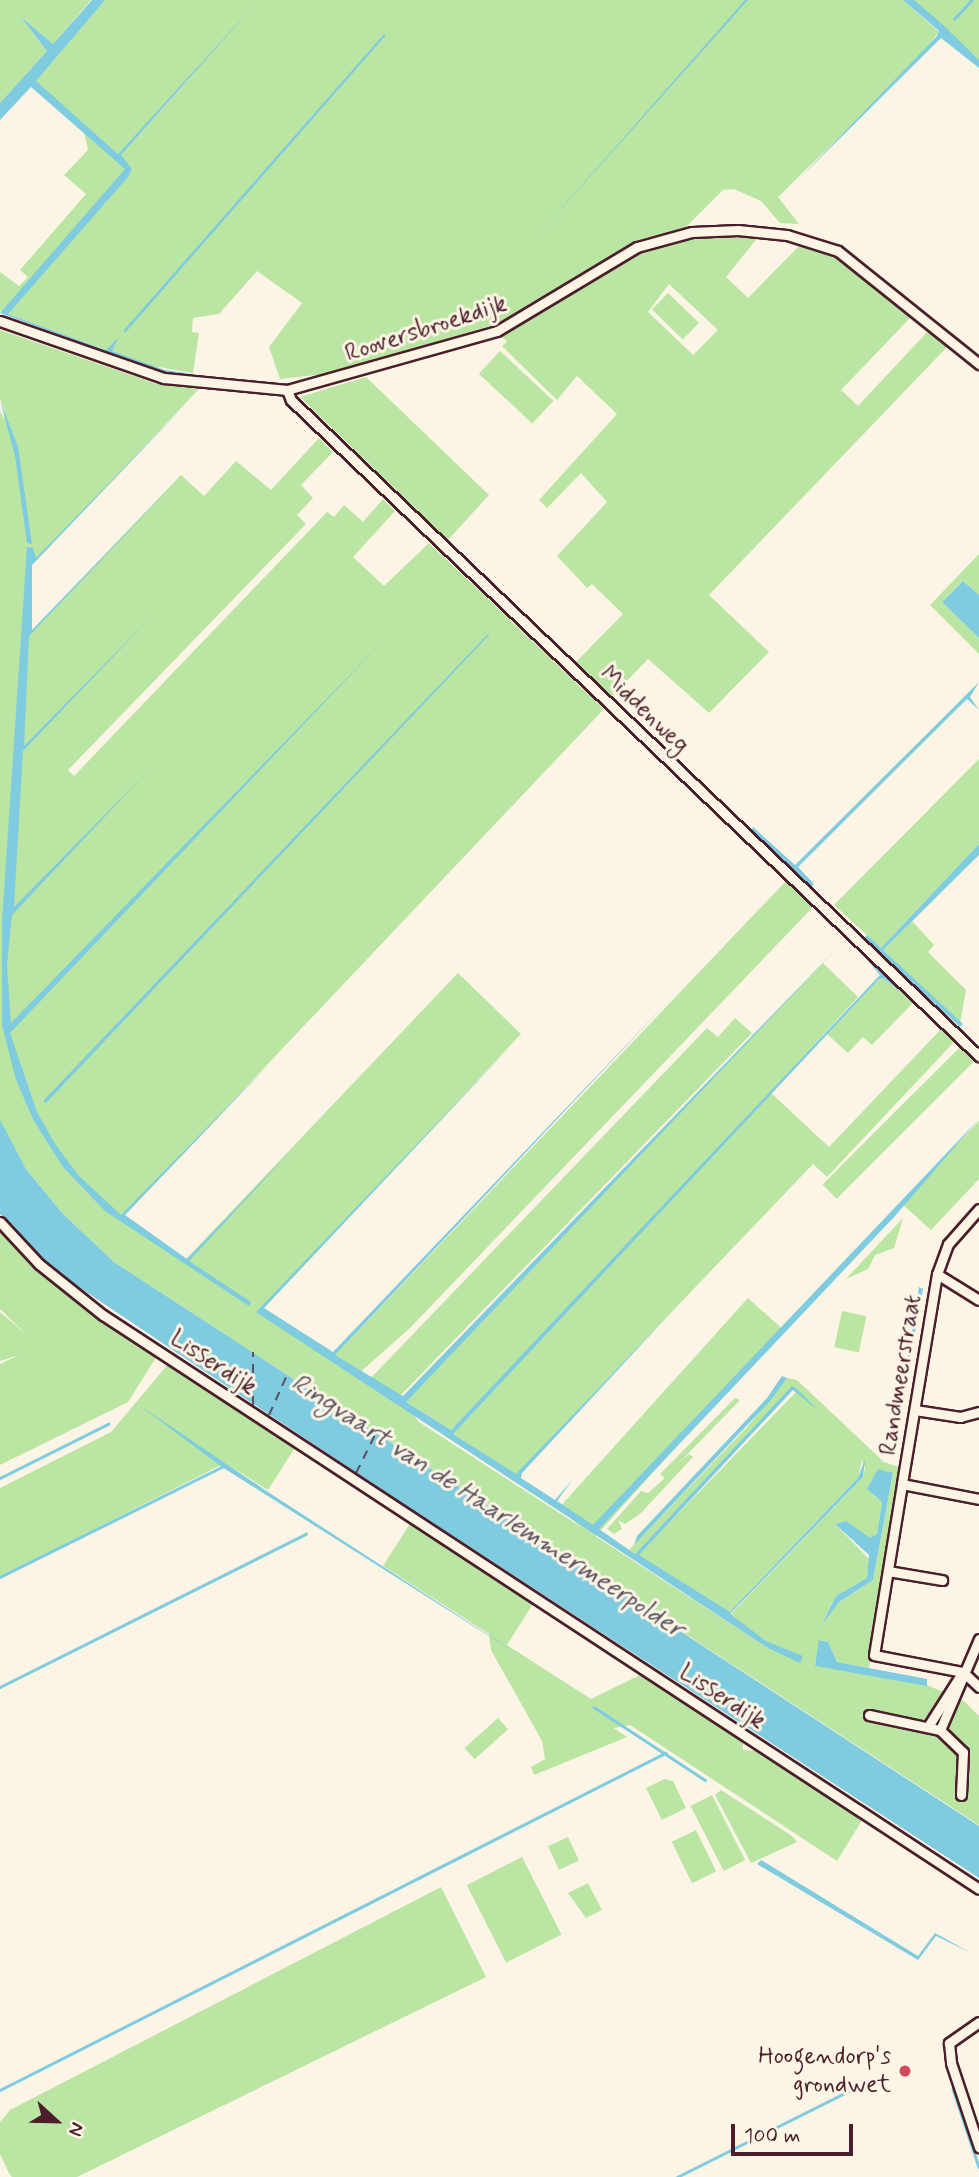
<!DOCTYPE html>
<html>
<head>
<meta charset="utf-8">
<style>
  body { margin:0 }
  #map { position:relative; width:979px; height:2177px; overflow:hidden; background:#fcf5e5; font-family:Mynerve,sans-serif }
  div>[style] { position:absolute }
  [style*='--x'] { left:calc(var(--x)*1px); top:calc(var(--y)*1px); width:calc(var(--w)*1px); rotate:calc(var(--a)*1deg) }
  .green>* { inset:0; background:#bae5a3; transform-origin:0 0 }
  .water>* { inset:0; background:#7fcbdf }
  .stream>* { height:2.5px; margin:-1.25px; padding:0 1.25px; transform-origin:1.25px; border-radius:1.25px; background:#7fcbdf }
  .ferry>* { height:2px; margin-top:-1px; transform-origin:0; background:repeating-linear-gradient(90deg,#5a5361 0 9px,transparent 0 16px) }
  .roads { filter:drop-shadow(2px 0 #4a1f2b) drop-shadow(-2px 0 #4a1f2b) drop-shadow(0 2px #4a1f2b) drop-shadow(0 -2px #4a1f2b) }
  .minor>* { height:9px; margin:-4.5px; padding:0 4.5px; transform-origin:4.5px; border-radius:4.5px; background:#fcf5e5 }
  .dots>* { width:19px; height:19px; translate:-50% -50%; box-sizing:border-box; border:4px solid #fcf5e5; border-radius:50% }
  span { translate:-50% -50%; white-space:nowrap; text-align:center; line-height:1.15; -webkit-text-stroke:6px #fcf5e5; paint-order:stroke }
  .street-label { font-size:24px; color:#4a1f2b }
  .poi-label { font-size:24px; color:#4a1f2b }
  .right { translate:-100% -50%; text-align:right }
  .water-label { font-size:26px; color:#5a5361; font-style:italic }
  .north { position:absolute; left:21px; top:2086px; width:70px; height:70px; -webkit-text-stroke:5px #fcf5e5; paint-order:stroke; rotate:112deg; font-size:19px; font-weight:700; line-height:28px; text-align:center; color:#4a1f2b }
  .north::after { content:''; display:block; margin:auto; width:24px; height:32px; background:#4a1f2b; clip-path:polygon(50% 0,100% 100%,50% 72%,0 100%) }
  .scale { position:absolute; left:731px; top:2124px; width:122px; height:32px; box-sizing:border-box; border:4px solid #4a1f2b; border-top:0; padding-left:9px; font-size:21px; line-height:24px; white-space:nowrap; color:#4a1f2b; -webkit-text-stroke:5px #fcf5e5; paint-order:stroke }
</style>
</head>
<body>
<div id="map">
  <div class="green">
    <i style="clip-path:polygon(0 0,91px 0,53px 44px,20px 16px,47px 51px,0 103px)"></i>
    <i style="clip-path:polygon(105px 0,903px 0,939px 32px,908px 70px,778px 197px,799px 224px,780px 223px,761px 201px,734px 189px,723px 190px,686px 227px,637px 240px,503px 322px,325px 374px,280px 379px,269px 347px,302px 303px,257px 271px,219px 314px,193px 318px,192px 332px,199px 333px,193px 373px,147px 365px,0 311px,0 272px,19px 286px,28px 277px,20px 270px,86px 194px,64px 175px,88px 150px,84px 132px,126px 169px,97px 202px,102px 207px,132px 169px,120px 156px,204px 62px,118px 154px,35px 81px)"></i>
    <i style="clip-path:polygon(906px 0,979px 0,979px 62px)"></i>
    <i style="clip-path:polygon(evenodd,751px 235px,759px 236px,726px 277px,748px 298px,801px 244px,844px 262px,912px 316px,841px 390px,858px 406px,929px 330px,948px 346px,709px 595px,769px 652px,709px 713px,648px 659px,612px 696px,576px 662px,623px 614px,592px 584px,587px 588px,557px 556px,607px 502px,581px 473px,547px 508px,539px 500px,617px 414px,577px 376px,557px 400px,502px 346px,507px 342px,501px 335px,656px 245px,688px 237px,751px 235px,669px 284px,718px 330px,693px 355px,648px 312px,669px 284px)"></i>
    <i style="left:668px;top:293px;width:43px;height:23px;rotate:44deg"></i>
    <i style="clip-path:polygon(evenodd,0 330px,157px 384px,199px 389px,30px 567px,26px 637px,181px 475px,204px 496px,236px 461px,271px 490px,319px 438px,333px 452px,301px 485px,313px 498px,297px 515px,306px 524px,68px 770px,74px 776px,327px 512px,334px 517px,344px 505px,363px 522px,383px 499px,395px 511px,353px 557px,384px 586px,429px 543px,604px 709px,122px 1218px,186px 1259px,458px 973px,521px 1034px,261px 1311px,332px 1358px,786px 881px,813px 907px,410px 1328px,357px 1375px,367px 1382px,707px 1028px,718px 1037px,735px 1018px,752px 1033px,399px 1397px,419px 1422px,768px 1648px,803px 1656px,765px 1641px,730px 1615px,863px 1477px,865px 1468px,862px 1460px,858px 1478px,730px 1612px,638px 1555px,796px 1392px,792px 1387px,635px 1554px,629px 1550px,747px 1427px,787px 1378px,797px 1380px,884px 1462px,902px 1468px,869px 1668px,837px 1662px,828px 1642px,820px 1640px,815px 1666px,927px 1685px,964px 1701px,979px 1716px,979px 1825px,114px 1262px,62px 1213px,26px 1169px,0 1122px,0 411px,4px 419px,5px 411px,0 399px,0 330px,884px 1470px,893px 1474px,873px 1580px,839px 1602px,821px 1625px,836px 1596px,867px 1578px,869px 1559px,835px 1524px,846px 1521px,870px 1539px,877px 1534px,882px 1502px,872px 1494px,884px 1470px)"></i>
    <i style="left:500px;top:351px;width:73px;height:31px;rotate:43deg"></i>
    <i style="clip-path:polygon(366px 377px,489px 495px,448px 540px,300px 397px)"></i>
    <i style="clip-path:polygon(979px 554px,979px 595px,963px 581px,942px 602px,979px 638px,979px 654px,930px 605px)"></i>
    <i style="clip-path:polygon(979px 759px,979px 844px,881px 948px,834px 905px)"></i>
    <i style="clip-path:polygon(912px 921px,934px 945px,928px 952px,966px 990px,960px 1023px,883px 950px)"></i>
    <i style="clip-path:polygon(823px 963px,858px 997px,730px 1136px,771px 1093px,829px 1147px,942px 1028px,955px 1041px,827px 1177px,813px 1164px,516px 1475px,453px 1434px,453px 1430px,582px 1293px,451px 1430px,406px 1402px,407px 1395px)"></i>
    <i style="clip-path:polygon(886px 971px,913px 1003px,872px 1045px,863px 1037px,848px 1053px,827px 1034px,879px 979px,883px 978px,909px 998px,884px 974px)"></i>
    <i style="left:961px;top:1046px;width:20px;height:196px;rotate:45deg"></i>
    <i style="clip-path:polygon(979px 1121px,979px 1179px,931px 1230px,901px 1203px)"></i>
    <i style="clip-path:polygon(903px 1218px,894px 1248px,875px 1255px,868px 1269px,846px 1279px)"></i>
    <i style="clip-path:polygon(0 1228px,63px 1291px,157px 1356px,128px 1402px,0 1465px,0 1364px,19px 1355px,0 1361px,0 1312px,28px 1336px,0 1309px)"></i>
    <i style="left:748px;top:1298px;width:46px;height:282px;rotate:42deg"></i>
    <i style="left:842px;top:1311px;width:25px;height:37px;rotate:12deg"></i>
    <i style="clip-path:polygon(169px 1363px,296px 1446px,268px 1490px,225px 1463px,0 1577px,0 1488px,111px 1432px)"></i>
    <i style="clip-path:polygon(735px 1398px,740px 1400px,678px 1464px,689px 1454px,693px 1457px,640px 1514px,625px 1524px,618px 1520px,622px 1529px,614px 1534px,607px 1529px,641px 1491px,648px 1493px,665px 1478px,660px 1474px)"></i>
    <i style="clip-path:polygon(411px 1522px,534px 1602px,507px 1645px,591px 1699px,642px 1674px,743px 1740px,743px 1750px,758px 1751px,862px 1820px,837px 1861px,630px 1725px,614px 1728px,627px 1737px,534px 1775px,531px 1767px,545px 1759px,542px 1741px,491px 1650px,489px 1634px,383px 1566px)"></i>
    <i style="left:498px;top:1718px;width:15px;height:45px;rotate:48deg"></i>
    <i style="clip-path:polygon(664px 1779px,673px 1781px,686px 1808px,662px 1820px,646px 1788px)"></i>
    <i style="clip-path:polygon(721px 1790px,792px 1836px,797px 1842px,751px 1863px,715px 1795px)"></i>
    <i style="left:712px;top:1795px;width:73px;height:24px;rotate:63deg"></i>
    <i style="left:696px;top:1830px;width:46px;height:27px;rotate:64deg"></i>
    <i style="left:568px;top:1837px;width:26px;height:22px;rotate:65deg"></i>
    <i style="left:522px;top:1857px;width:87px;height:62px;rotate:63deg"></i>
    <i style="clip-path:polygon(588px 1883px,602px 1910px,586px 1918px,568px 1893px)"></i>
    <i style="clip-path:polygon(441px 1887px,486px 1977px,77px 2177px,12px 2177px,9px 2173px,0 2154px,0 2122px,10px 2110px)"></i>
  </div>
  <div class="water">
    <i style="clip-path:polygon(92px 0,105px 0,36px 81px,118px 154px,259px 0,121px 155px,132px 169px,128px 177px,8px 314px,106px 350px,118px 338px,112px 351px,165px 370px,193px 374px,165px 373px,145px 366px,0 313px,125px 169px,31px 87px,0 120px,0 103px,47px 51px,20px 16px,53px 44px)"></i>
    <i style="clip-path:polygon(745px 0,748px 0,530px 244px)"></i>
    <i style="clip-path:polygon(903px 0,914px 0,941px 23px,979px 60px,979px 68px,941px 38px,798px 180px,937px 36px,939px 31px)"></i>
    <i style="clip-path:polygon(384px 34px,386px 35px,125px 333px,124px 330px)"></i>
    <i style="clip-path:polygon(0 400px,18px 447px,32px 544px,27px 543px,15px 456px)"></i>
    <i style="clip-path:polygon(188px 402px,32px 565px,32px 630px,183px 474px,29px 636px,24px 746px,153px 615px,23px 751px,14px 907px,148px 771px,12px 915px,7px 966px,11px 1023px,384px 640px,10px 1033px,37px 1112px,55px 1144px,78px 1175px,121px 1215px,277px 1056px,125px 1215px,187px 1259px,293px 1149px,189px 1261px,251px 1302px,249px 1306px,105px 1211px,63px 1167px,34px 1121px,16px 1080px,2px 1025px,2px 922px,27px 547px,33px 548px,36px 558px)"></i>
    <i style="clip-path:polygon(963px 581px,979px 595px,979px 638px,942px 602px)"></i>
    <i style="clip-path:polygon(490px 634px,46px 1103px,43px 1101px,487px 635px)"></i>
    <i style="clip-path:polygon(979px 682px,970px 697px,979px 710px,967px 699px,798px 867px,814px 884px,811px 887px,751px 831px,753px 827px,795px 865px)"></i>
    <i style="clip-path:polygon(979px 844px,979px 855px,883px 950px,963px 1024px,960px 1027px,864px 938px,867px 935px,881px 948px)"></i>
    <i style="clip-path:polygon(843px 942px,406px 1402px,451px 1430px,880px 975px,857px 948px,910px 999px,883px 978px,879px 979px,453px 1434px,516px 1474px,668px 1316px,522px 1473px,521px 1478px,555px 1500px,573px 1479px,557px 1501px,593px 1525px,979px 1119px,895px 1216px,599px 1529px,635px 1554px,792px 1386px,797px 1389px,819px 1411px,793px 1390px,639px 1555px,730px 1612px,858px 1478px,865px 1459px,863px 1477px,730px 1614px,766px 1641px,803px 1656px,800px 1663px,768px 1648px,256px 1312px,512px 1045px,264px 1308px,333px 1352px,675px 994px,335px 1355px,403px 1396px)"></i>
    <i style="clip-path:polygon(0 1120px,26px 1169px,62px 1213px,114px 1262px,979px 1826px,979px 1878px,376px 1486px,52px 1269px,0 1214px)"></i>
    <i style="clip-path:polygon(919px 1287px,923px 1289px,893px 1451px)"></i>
    <i style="clip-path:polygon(782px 1376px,787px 1378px,770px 1401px,634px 1545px,637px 1536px,767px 1398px)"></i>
    <i style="clip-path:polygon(139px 1405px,265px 1490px,530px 1662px,222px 1467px)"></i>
    <i style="clip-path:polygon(878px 1469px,893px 1473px,873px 1580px,839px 1602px,821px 1626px,836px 1596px,867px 1578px,869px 1555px,835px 1524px,846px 1521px,870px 1538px,877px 1534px,882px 1502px,867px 1489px)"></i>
    <i style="clip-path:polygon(819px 1640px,828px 1642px,837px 1662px,927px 1679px,927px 1686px,815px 1666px)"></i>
    <i style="clip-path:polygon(761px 1860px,918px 1956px,935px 1933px,971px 1953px,936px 1936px,918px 1960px,757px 1864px)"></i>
  </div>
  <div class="stream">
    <i style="--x:954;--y:19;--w:26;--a:-47"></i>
    <i style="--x:0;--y:1478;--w:121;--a:-26.6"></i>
    <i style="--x:0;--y:1577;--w:248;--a:-26.4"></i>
    <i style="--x:0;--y:1687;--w:342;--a:-26.6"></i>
    <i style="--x:594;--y:1707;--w:133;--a:33.3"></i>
    <i style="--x:953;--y:2089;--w:82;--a:71.6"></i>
    <i style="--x:0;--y:2090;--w:746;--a:-26.87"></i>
    <i style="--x:677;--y:2177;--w:199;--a:-26.6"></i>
  </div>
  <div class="ferry">
    <i style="--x:253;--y:1405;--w:53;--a:-90"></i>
    <i style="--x:269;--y:1415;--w:46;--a:-65.7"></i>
    <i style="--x:356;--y:1473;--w:47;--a:-63.4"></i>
  </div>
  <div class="roads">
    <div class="minor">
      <i style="--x:0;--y:321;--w:174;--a:19.2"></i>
      <i style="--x:164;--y:378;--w:124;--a:5.6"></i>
      <i style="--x:287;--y:390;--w:218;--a:-15.7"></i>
      <i style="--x:497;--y:331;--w:163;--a:-31"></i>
      <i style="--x:637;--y:247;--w:57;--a:-15.3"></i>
      <i style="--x:692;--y:232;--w:46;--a:-2.5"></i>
      <i style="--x:738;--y:230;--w:49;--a:5.8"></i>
      <i style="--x:787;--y:235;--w:53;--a:17.4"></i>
      <i style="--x:838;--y:251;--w:181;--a:38.7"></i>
      <i style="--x:287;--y:390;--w:11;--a:68"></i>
      <i style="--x:291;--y:400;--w:951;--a:43.64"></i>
      <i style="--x:979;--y:1209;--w:47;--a:131.5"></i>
      <i style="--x:948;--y:1244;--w:32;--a:110"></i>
      <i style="--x:937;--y:1274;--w:213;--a:99.5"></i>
      <i style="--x:902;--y:1484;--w:78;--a:11"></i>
      <i style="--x:0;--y:1222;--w:57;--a:47.1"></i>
      <i style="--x:39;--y:1264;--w:82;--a:38.6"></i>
      <i style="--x:103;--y:1315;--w:1047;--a:33.23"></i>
      <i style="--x:937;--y:1274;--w:49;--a:31.8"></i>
      <i style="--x:915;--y:1410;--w:46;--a:8.8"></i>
      <i style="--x:960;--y:1417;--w:20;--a:-15"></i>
      <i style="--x:902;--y:1484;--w:173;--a:99.3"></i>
      <i style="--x:874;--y:1655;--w:91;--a:10.8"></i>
      <i style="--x:963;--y:1672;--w:22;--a:43"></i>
      <i style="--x:888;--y:1571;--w:55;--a:9.5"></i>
      <i style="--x:869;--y:1715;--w:73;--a:11.9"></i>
      <i style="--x:940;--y:1730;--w:32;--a:44"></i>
      <i style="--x:963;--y:1752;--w:43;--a:92.7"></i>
      <i style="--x:929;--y:1725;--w:62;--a:-57.6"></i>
      <i style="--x:940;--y:1730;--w:99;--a:-66.8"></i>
      <i style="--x:979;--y:2022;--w:37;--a:145"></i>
      <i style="--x:949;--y:2043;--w:20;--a:84"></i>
      <i style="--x:951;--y:2063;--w:89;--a:71.6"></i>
    </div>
  </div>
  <div class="dots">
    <i style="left:905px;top:2071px;background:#d1495b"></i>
  </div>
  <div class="street-label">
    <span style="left:426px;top:329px;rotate:-18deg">Rooversbroekdijk</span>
    <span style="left:644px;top:710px;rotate:44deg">Middenweg</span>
    <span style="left:213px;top:1363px;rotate:33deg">Lisserdijk</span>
    <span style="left:901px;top:1375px;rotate:-81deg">Randmeerstraat</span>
    <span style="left:722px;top:1697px;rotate:33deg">Lisserdijk</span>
  </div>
  <div class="poi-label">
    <span class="right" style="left:891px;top:2071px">Hoogendorp's<br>grondwet</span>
  </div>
  <div class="water-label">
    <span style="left:487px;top:1507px;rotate:33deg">Ringvaart van de Haarlemmermeerpolder</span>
  </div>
  <div class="north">N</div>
  <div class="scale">100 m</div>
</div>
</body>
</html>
